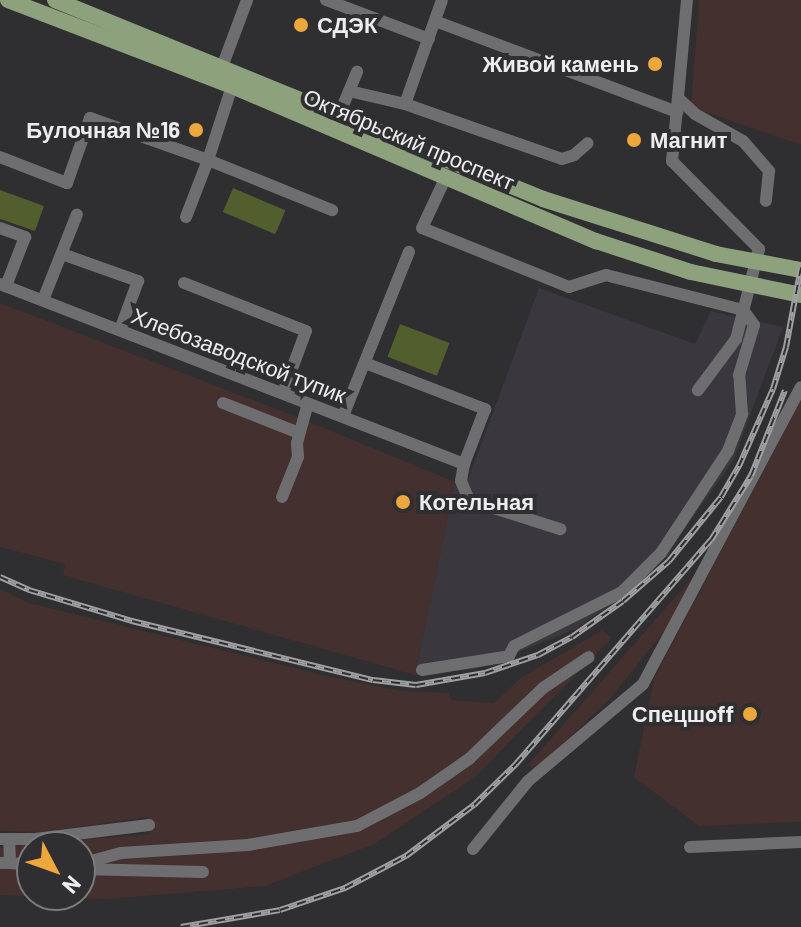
<!DOCTYPE html>
<html>
<head>
<meta charset="utf-8">
<style>
  body { margin:0 }
  #map { position:relative; width:801px; height:927px; overflow:hidden; background:#2f2e30; font-family:Barlow,sans-serif }
  div>[style] { position:absolute }
  [style*='--x'] { left:calc(var(--x)*1px); top:calc(var(--y)*1px); width:calc(var(--w)*1px); rotate:calc(var(--a)*1deg) }
  .built>* { inset:0; background:#3b373e }
  .industrial>* { inset:0; background:#44302f }
  .green>* { inset:0; background:#535e2e; transform-origin:0 0 }
  .minor>* { height:12px; margin:-6px; padding:0 6px; transform-origin:6px; border-radius:6px; background:#6e6d70 }
  .major>* { height:16px; margin:-8px; padding:0 8px; transform-origin:8px; border-radius:8px; background:#8da17d }
  .rail>* { height:6px; margin-top:-3px; transform-origin:0; background:repeating-linear-gradient(90deg,#2f2e30 0 9px,#a09fa1 0 18px); box-sizing:border-box; border-block:2px solid #a09fa1 }
  .dots>* { width:22px; height:22px; translate:-50% -50%; box-sizing:border-box; border:4px solid #2f2e30; border-radius:50% }
  span { translate:-50% -50%; white-space:nowrap; text-align:center; line-height:1.15; -webkit-text-stroke:8px #2f2e30; paint-order:stroke }
  .poi-label { font-size:22px; color:#edecee; font-weight:700 }
  .left { translate:0 -50%; text-align:left }
  .right { translate:-100% -50%; text-align:right }
  .street-label { font-size:22px; color:#edecee }
  .north { position:absolute; left:16px; top:831px; width:80px; height:80px; box-sizing:border-box; background:#2f2e30; border:2px solid #7b7a7c; border-radius:50%; rotate:131deg; font-size:22px; font-weight:700; line-height:32px; text-align:center; color:#edecee }
  .north::after { content:''; display:block; margin:auto; width:28px; height:36px; background:#eea73d; clip-path:polygon(50% 0,100% 100%,50% 72%,0 100%) }
</style>
</head>
<body>
<div id="map">
  <div class="built">
    <i style="clip-path:polygon(539px 288px,695px 344px,711px 311px,783px 327px,733px 461px,663px 559px,624px 595px,576px 629px,476px 669px,415px 675px,455px 482px,468px 480px)"></i>
  </div>
  <div class="industrial">
    <i style="clip-path:polygon(699px 0,801px 0,801px 145px,691px 107px)"></i>
    <i style="clip-path:polygon(0 303px,302px 419px,455px 482px,415px 675px,63px 575px,65px 564px,0 547px)"></i>
    <i style="clip-path:polygon(801px 400px,801px 822px,699px 826px,634px 777px,654px 678px)"></i>
    <i style="clip-path:polygon(691px 579px,694px 582px,671px 622px,610px 699px,535px 770px,528px 765px)"></i>
    <i style="clip-path:polygon(evenodd,0 589px,29px 603px,331px 677px,402px 691px,449px 693px,452px 700px,494px 703px,522px 677px,603px 630px,612px 638px,474px 778px,374px 844px,265px 886px,108px 899px,0 895px,0 847px,151px 834px,147px 817px,42px 832px,0 831px,0 589px,32px 847px,80px 847px,80px 895px,32px 895px,32px 847px)"></i>
  </div>
  <div class="green">
    <i style="left:233px;top:188px;width:57px;height:26px;rotate:23deg"></i>
    <i style="clip-path:polygon(0 190px,44px 206px,35px 231px,0 219px)"></i>
    <i style="left:400px;top:324px;width:53px;height:35px;rotate:21deg"></i>
  </div>
  <div class="minor">
    <i style="--x:326;--y:0;--w:110;--a:20.7"></i>
    <i style="--x:687;--y:0;--w:162;--a:95.3"></i>
    <i style="--x:672;--y:161;--w:124;--a:45.3"></i>
    <i style="--x:759;--y:249;--w:93;--a:104.3"></i>
    <i style="--x:736;--y:339;--w:64;--a:126.7"></i>
    <i style="--x:435;--y:21;--w:259;--a:20.6"></i>
    <i style="--x:222;--y:67;--w:72;--a:-69.5"></i>
    <i style="--x:349;--y:91;--w:57;--a:13.1"></i>
    <i style="--x:405;--y:104;--w:166;--a:19.3"></i>
    <i style="--x:562;--y:159;--w:13;--a:-18"></i>
    <i style="--x:574;--y:155;--w:18;--a:-41"></i>
    <i style="--x:678;--y:98;--w:23;--a:43"></i>
    <i style="--x:695;--y:114;--w:55;--a:29.4"></i>
    <i style="--x:743;--y:141;--w:40;--a:49"></i>
    <i style="--x:769;--y:171;--w:30;--a:96"></i>
    <i style="--x:405;--y:104;--w:110;--a:-70.4"></i>
    <i style="--x:339;--y:115;--w:47;--a:-67.3"></i>
    <i style="--x:0;--y:157;--w:72;--a:21.2"></i>
    <i style="--x:67;--y:183;--w:69;--a:-70.5"></i>
    <i style="--x:90;--y:118;--w:125;--a:19.6"></i>
    <i style="--x:208;--y:160;--w:78;--a:-72"></i>
    <i style="--x:186;--y:217;--w:61;--a:-68.9"></i>
    <i style="--x:208;--y:160;--w:134;--a:22"></i>
    <i style="--x:0;--y:228;--w:27;--a:20"></i>
    <i style="--x:25;--y:237;--w:53;--a:111.2"></i>
    <i style="--x:62;--y:254;--w:81;--a:19.6"></i>
    <i style="--x:138;--y:281;--w:52;--a:110.2"></i>
    <i style="--x:184;--y:283;--w:131;--a:21.5"></i>
    <i style="--x:306;--y:331;--w:66;--a:110.4"></i>
    <i style="--x:0;--y:284;--w:498;--a:21.2"></i>
    <i style="--x:43;--y:300;--w:92;--a:-68.4"></i>
    <i style="--x:365;--y:363;--w:129;--a:21"></i>
    <i style="--x:485;--y:409;--w:59;--a:110.9"></i>
    <i style="--x:464;--y:464;--w:17;--a:100"></i>
    <i style="--x:461;--y:481;--w:21;--a:67"></i>
    <i style="--x:469;--y:500;--w:96;--a:17.7"></i>
    <i style="--x:223;--y:403;--w:82;--a:21.5"></i>
    <i style="--x:343;--y:416;--w:177;--a:-68.1"></i>
    <i style="--x:282;--y:497;--w:43;--a:-68.2"></i>
    <i style="--x:298;--y:457;--w:14;--a:-94"></i>
    <i style="--x:297;--y:443;--w:41;--a:-74.6"></i>
    <i style="--x:422;--y:670;--w:88;--a:-9.1"></i>
    <i style="--x:509;--y:656;--w:11;--a:-63"></i>
    <i style="--x:514;--y:646;--w:121;--a:-26.6"></i>
    <i style="--x:622;--y:592;--w:55;--a:-45"></i>
    <i style="--x:661;--y:553;--w:122;--a:-56.7"></i>
    <i style="--x:728;--y:451;--w:40;--a:-69"></i>
    <i style="--x:742;--y:414;--w:39;--a:-94"></i>
    <i style="--x:739;--y:375;--w:52;--a:-73.3"></i>
    <i style="--x:754;--y:325;--w:19;--a:-126"></i>
    <i style="--x:743;--y:310;--w:141;--a:-165.7"></i>
    <i style="--x:606;--y:275;--w:39;--a:162"></i>
    <i style="--x:569;--y:287;--w:158;--a:-158.1"></i>
    <i style="--x:422;--y:228;--w:54;--a:-64.9"></i>
    <i style="--x:0;--y:839;--w:35;--a:0"></i>
    <i style="--x:35;--y:839;--w:115;--a:-7"></i>
    <i style="--x:690;--y:847;--w:111;--a:-2.6"></i>
    <i style="--x:473;--y:849;--w:87;--a:-51"></i>
    <i style="--x:528;--y:781;--w:150;--a:-40.1"></i>
    <i style="--x:643;--y:684;--w:336;--a:-62"></i>
    <i style="--x:0;--y:863;--w:10;--a:0"></i>
    <i style="--x:10;--y:863;--w:24;--a:-92"></i>
    <i style="--x:10;--y:863;--w:22;--a:5"></i>
    <i style="--x:80;--y:864;--w:42;--a:-15"></i>
    <i style="--x:121;--y:853;--w:127;--a:-3.6"></i>
    <i style="--x:248;--y:845;--w:111;--a:-9.9"></i>
    <i style="--x:357;--y:826;--w:71;--a:-27.6"></i>
    <i style="--x:420;--y:793;--w:60;--a:-34.8"></i>
    <i style="--x:469;--y:759;--w:103;--a:-43.8"></i>
    <i style="--x:543;--y:688;--w:55;--a:-34"></i>
    <i style="--x:80;--y:869;--w:123;--a:1.4"></i>
  </div>
  <div class="major">
    <i style="--x:8;--y:0;--w:240;--a:21"></i>
    <i style="--x:232;--y:86;--w:396;--a:23.1"></i>
    <i style="--x:596;--y:241;--w:100;--a:18.1"></i>
    <i style="--x:691;--y:272;--w:112;--a:11.8"></i>
    <i style="--x:55;--y:0;--w:527;--a:22.18"></i>
    <i style="--x:543;--y:199;--w:182;--a:17.6"></i>
    <i style="--x:716;--y:254;--w:86;--a:10.7"></i>
  </div>
  <div class="rail">
    <i style="--x:0;--y:577;--w:32;--a:24"></i>
    <i style="--x:29;--y:590;--w:108;--a:16.8"></i>
    <i style="--x:132;--y:621;--w:248;--a:13.8"></i>
    <i style="--x:373;--y:680;--w:43;--a:6.6"></i>
    <i style="--x:416;--y:685;--w:70;--a:-9.9"></i>
    <i style="--x:485;--y:673;--w:56;--a:-18.8"></i>
    <i style="--x:538;--y:655;--w:38;--a:-28"></i>
    <i style="--x:572;--y:637;--w:62;--a:-35.2"></i>
    <i style="--x:623;--y:601;--w:61;--a:-41"></i>
    <i style="--x:669;--y:561;--w:82;--a:-50.9"></i>
    <i style="--x:721;--y:497;--w:36;--a:-60"></i>
    <i style="--x:739;--y:466;--w:84;--a:-66.2"></i>
    <i style="--x:773;--y:389;--w:44;--a:-72.8"></i>
    <i style="--x:786;--y:347;--w:81;--a:-79.4"></i>
    <i style="--x:181;--y:927;--w:100;--a:-9.7"></i>
    <i style="--x:280;--y:910;--w:69;--a:-18.7"></i>
    <i style="--x:345;--y:888;--w:69;--a:-27.7"></i>
    <i style="--x:406;--y:856;--w:85;--a:-36.9"></i>
    <i style="--x:474;--y:805;--w:59;--a:-44.3"></i>
    <i style="--x:516;--y:764;--w:297;--a:-49"></i>
    <i style="--x:711;--y:540;--w:75;--a:-58"></i>
    <i style="--x:751;--y:476;--w:92;--a:-68.4"></i>
  </div>
  <div class="dots">
    <i style="left:301px;top:25px;background:#eea73d"></i>
    <i style="left:655px;top:64px;background:#eea73d"></i>
    <i style="left:196px;top:130px;background:#eea73d"></i>
    <i style="left:634px;top:140px;background:#eea73d"></i>
    <i style="left:403px;top:502px;background:#eea73d"></i>
    <i style="left:750px;top:714px;background:#eea73d"></i>
  </div>
  <div class="poi-label">
    <span class="left" style="left:317px;top:25px">СДЭК</span>
    <span class="right" style="left:639px;top:64px">Живой камень</span>
    <span class="right" style="left:180px;top:130px">Булочная №16</span>
    <span class="left" style="left:650px;top:140px">Магнит</span>
    <span class="left" style="left:419px;top:502px">Котельная</span>
    <span class="right" style="left:734px;top:714px">Спецшoff</span>
  </div>
  <div class="street-label">
    <span style="left:409px;top:139px;rotate:23deg">Октябрьский проспект</span>
    <span style="left:239px;top:355px;rotate:21deg">Хлебозаводской тупик</span>
  </div>
  <div class="north">N</div>
</div>
</body>
</html>
